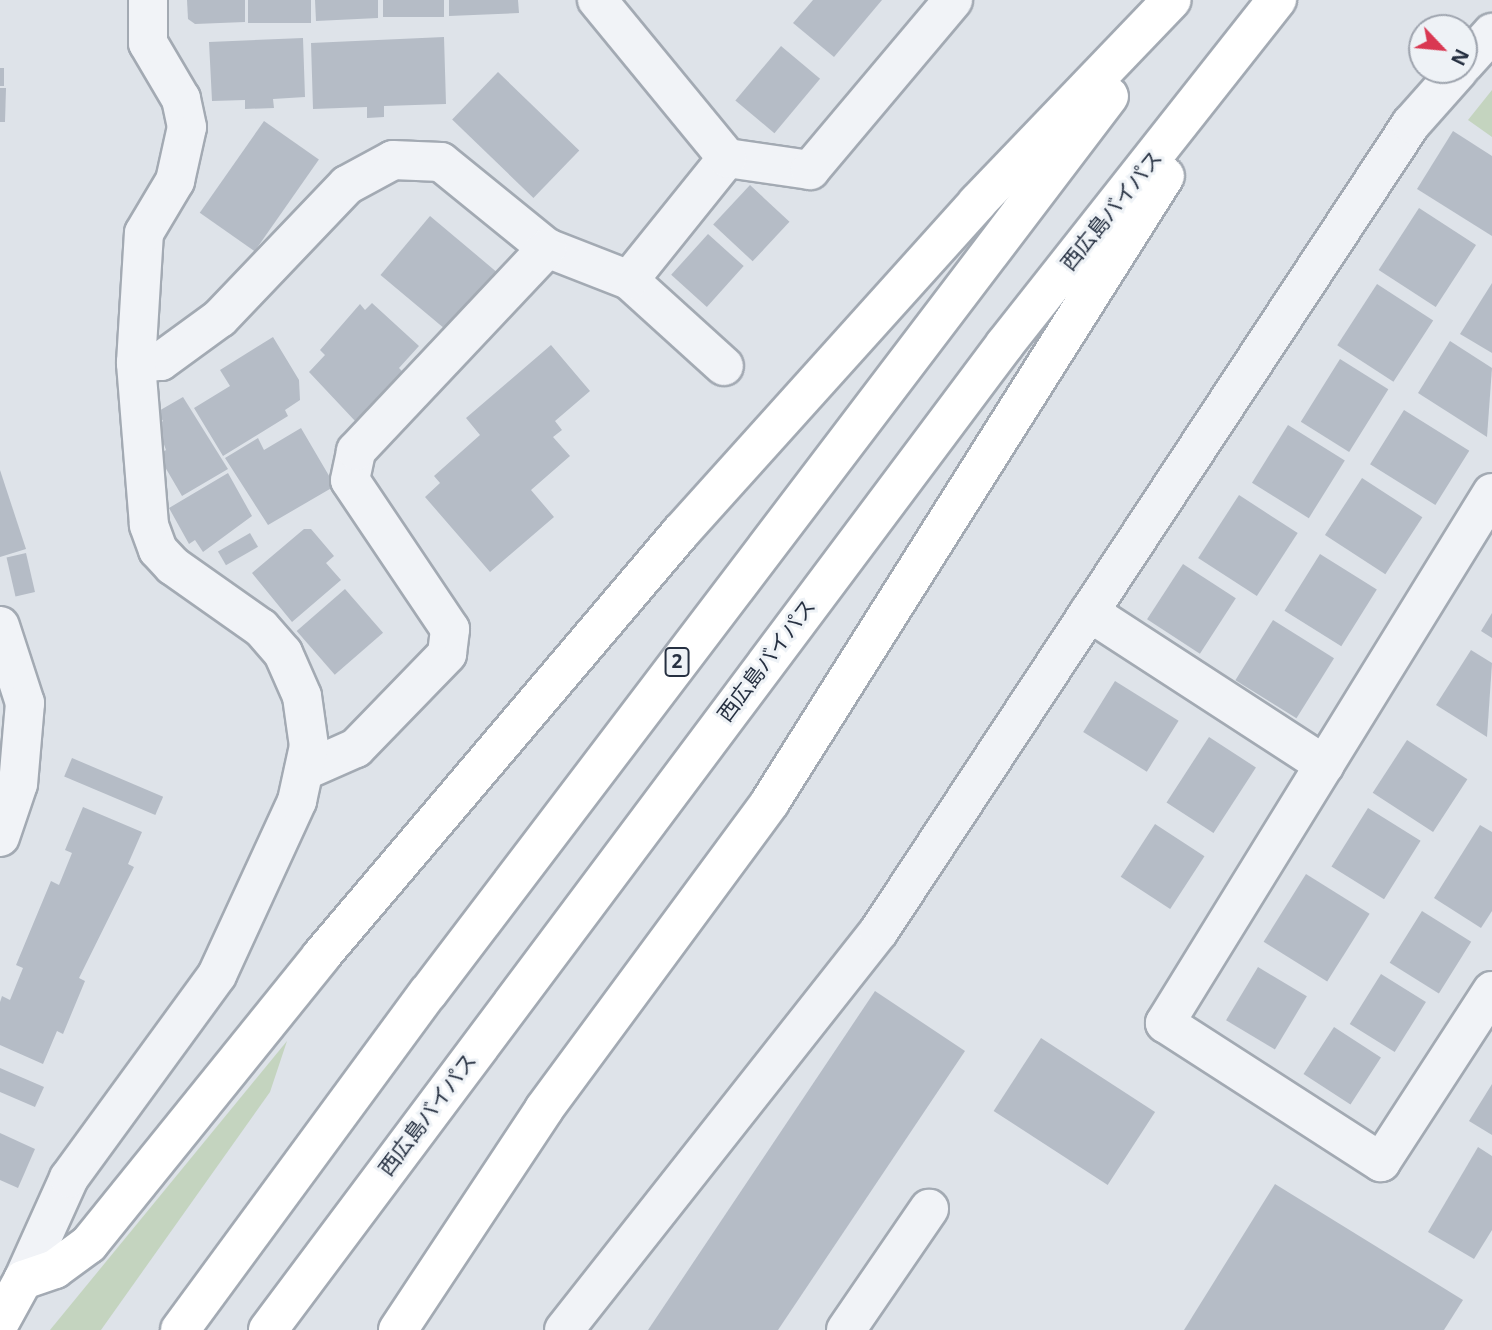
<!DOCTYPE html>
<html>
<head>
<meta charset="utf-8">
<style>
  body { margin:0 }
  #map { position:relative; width:1492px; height:1330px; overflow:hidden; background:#dee3e9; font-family:"Noto Sans","Noto Sans JP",sans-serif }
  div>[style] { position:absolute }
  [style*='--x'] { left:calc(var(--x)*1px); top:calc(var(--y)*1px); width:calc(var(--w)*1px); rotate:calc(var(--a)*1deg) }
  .green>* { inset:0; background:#c4d4bf }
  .building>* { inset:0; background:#b5bcc6; transform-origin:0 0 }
  .roads { filter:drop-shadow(2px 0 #a3aab3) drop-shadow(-2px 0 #a3aab3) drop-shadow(0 2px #a3aab3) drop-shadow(0 -2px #a3aab3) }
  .street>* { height:38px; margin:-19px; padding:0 19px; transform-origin:19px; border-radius:19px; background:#f1f3f7 }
  .secondary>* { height:38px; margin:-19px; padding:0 19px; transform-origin:19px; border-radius:19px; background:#fff }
  .highway>* { height:38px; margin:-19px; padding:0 19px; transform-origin:19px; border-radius:19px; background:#fff }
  span { translate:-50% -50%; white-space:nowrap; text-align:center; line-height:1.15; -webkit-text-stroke:6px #eef2f6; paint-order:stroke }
  .shield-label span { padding:2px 5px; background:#eef2f6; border:2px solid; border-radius:5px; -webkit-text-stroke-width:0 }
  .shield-label { font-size:19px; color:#263041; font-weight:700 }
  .street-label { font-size:21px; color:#263041 }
  .north { position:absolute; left:1408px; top:14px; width:70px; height:70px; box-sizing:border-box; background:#eef2f6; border:2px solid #9ea4ae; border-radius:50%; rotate:116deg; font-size:19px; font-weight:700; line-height:28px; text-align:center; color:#263041 }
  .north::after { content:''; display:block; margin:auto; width:24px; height:32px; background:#d93852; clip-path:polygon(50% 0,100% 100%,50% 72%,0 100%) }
</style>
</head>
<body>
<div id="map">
  <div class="green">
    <i style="clip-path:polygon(1492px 90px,1492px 137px,1468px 120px)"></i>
    <i style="clip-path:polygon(287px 1041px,270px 1092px,101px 1330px,50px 1330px)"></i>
  </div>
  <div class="building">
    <i style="clip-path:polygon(187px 0,245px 0,245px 22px,195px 24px,188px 19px)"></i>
    <i style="left:248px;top:0;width:63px;height:23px"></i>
    <i style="clip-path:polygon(315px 0,378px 0,378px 18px,316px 21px)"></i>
    <i style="left:383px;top:0;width:61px;height:17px"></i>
    <i style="clip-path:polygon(449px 0,518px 0,519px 13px,449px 16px)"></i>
    <i style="clip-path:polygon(813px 0,882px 0,834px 57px,793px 23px)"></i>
    <i style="clip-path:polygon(444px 37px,446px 104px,384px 106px,384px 117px,367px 118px,367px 107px,313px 109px,311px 43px)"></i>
    <i style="clip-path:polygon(303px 38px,305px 97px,273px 99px,274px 108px,245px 109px,245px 100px,212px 101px,209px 42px)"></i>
    <i style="left:781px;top:46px;width:51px;height:71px;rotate:40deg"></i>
    <i style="left:0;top:68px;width:4px;height:18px"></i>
    <i style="left:498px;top:72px;width:113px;height:66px;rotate:44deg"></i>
    <i style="clip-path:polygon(0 88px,6px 88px,5px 122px,0 122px)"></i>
    <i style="left:264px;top:121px;width:67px;height:112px;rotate:35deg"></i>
    <i style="clip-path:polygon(1453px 131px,1492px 156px,1492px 236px,1417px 189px)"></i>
    <i style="left:750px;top:185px;width:54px;height:54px;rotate:43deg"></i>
    <i style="left:1419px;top:208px;width:68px;height:74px;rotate:33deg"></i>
    <i style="left:430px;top:216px;width:92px;height:77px;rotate:40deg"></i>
    <i style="left:708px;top:234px;width:48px;height:55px;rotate:42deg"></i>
    <i style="clip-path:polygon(1492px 283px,1492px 353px,1460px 334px)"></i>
    <i style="left:1377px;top:284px;width:67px;height:73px;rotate:33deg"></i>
    <i style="clip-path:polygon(372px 303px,419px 346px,399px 368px,406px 375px,356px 422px,309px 372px,325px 355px,320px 350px,360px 304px,365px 310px)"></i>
    <i style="clip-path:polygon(273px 337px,299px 380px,300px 400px,285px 410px,288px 416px,223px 456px,194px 408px,230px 386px,220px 370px)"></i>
    <i style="clip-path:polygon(1450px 341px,1492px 368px,1487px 437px,1418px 393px)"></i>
    <i style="clip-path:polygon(551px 345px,590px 391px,555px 421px,562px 430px,553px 437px,570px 456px,531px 490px,554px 517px,490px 572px,425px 497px,440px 483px,434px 476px,480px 435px,466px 418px)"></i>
    <i style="left:1340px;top:359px;width:57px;height:74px;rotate:32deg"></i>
    <i style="clip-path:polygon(183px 397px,228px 469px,182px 496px,158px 455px,166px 450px,157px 425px,163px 421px,157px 412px)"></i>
    <i style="left:1404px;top:410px;width:77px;height:64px;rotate:32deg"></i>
    <i style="left:1288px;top:425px;width:67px;height:68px;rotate:32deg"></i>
    <i style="clip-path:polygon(301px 428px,335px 486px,268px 525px,225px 458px,258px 438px,264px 450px)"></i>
    <i style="clip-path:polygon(0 470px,26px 549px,0 557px)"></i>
    <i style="clip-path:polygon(228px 473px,252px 516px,203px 552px,195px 540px,189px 544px,169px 508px)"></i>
    <i style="left:1362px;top:478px;width:72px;height:68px;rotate:33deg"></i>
    <i style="left:1239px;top:495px;width:70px;height:75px;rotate:33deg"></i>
    <i style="clip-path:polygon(304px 529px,311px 529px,334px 556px,326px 563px,341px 580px,292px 622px,252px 573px)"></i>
    <i style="left:250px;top:533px;width:16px;height:37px;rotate:60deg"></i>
    <i style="left:26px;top:553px;width:40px;height:20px;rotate:77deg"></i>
    <i style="left:1320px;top:554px;width:67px;height:67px;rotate:32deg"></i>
    <i style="left:1183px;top:564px;width:63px;height:66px;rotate:33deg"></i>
    <i style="left:345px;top:589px;width:58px;height:64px;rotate:49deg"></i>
    <i style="clip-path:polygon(1492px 613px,1492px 638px,1481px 631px)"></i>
    <i style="left:1273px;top:620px;width:72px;height:71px;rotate:32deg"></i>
    <i style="clip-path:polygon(1471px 650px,1492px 663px,1487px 737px,1436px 705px)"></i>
    <i style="left:1115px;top:681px;width:75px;height:60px;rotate:32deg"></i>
    <i style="left:1209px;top:737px;width:56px;height:78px;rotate:33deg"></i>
    <i style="left:1407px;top:740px;width:72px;height:63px;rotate:33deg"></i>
    <i style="left:72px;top:758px;width:99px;height:20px;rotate:23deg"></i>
    <i style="clip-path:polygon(83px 807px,142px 832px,128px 864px,134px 867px,79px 978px,85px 981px,63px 1034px,57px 1031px,43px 1064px,0 1045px,0 1002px,2px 996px,10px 1000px,23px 968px,16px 965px,51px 881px,59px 885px,72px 853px,65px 850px)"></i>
    <i style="left:1368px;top:808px;width:62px;height:69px;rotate:32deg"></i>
    <i style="left:1155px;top:824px;width:59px;height:63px;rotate:33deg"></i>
    <i style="clip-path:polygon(1480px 825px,1492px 832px,1492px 911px,1481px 928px,1434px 898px)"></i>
    <i style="left:1306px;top:874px;width:75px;height:80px;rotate:32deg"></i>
    <i style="left:1422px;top:911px;width:58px;height:61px;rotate:32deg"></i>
    <i style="left:1258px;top:967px;width:57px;height:62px;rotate:31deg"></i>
    <i style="left:1381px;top:974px;width:53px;height:59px;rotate:32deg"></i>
    <i style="clip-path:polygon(875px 991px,965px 1051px,778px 1330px,648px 1330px)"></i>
    <i style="left:1334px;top:1027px;width:56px;height:56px;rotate:33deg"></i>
    <i style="left:1041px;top:1038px;width:136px;height:87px;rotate:33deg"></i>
    <i style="clip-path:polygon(0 1068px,44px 1087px,35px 1107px,0 1092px)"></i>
    <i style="clip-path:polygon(1492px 1084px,1492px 1135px,1469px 1121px)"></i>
    <i style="clip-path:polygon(0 1133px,35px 1149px,18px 1188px,0 1180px)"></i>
    <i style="clip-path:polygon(1478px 1147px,1492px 1156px,1492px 1230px,1474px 1259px,1428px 1232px)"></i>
    <i style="clip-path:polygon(1275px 1184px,1463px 1300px,1444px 1330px,1184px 1330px)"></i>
  </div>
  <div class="roads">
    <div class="street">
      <i style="--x:1464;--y:64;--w:42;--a:-47.9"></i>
      <i style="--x:727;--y:158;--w:84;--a:8.2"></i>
      <i style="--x:810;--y:170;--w:222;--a:-49.9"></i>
      <i style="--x:629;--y:280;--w:128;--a:42.2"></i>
      <i style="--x:136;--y:363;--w:25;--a:-5"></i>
      <i style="--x:161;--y:361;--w:73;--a:-36.1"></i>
      <i style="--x:220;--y:318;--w:184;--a:-46.3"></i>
      <i style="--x:347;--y:185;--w:52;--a:-28.5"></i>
      <i style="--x:393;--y:160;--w:48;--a:2.4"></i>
      <i style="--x:441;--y:162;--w:136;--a:39.1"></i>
      <i style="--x:547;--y:248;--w:88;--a:21.3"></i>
      <i style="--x:629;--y:280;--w:156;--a:-51.2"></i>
      <i style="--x:727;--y:158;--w:205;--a:-129.4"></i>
      <i style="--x:1492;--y:493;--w:623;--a:121.67"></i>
      <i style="--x:1165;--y:1023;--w:257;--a:32.8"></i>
      <i style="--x:1381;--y:1162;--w:204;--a:-57"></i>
      <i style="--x:1089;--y:612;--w:281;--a:33"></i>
      <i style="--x:0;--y:626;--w:81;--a:72"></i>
      <i style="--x:25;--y:703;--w:81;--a:94.9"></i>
      <i style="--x:18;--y:784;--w:56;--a:108.8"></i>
      <i style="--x:304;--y:771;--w:57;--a:-23.9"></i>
      <i style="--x:356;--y:748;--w:131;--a:-45.9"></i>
      <i style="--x:447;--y:654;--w:25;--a:-83"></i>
      <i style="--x:450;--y:629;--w:179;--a:-123.9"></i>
      <i style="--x:350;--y:480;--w:30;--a:-78"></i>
      <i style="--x:356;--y:451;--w:279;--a:-46.7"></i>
      <i style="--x:23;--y:1280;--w:112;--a:-65.7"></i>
      <i style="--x:69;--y:1178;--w:251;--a:-53.9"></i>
      <i style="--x:217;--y:975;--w:192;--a:-65.3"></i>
      <i style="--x:297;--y:801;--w:56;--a:-77.7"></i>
      <i style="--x:309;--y:746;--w:50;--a:-98"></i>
      <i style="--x:302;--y:696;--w:47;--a:-113.8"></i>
      <i style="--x:283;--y:653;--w:33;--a:-131"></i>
      <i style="--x:261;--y:628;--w:108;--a:-144.8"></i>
      <i style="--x:173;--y:566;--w:22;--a:-133"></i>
      <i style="--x:158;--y:550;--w:27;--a:-110"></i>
      <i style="--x:149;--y:525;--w:163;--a:-94.6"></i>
      <i style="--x:136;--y:363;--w:130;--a:-86.5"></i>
      <i style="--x:144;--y:233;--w:61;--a:-59.2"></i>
      <i style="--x:175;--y:181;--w:55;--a:-77.5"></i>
      <i style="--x:187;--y:127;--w:29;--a:-102"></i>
      <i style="--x:181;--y:99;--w:65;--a:-120.5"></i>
      <i style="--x:148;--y:43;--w:43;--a:-90"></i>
      <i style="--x:564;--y:1330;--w:508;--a:-51.71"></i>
      <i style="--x:879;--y:931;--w:967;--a:-56.61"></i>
      <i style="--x:1411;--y:124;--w:72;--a:-48.4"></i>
      <i style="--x:846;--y:1330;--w:147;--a:-55.6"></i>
    </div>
    <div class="secondary">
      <i style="--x:0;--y:1322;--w:48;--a:-61.3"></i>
    </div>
    <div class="highway">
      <i style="--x:23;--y:1280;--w:34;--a:-19"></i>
      <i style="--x:55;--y:1269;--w:42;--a:-36.3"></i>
      <i style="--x:89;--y:1244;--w:370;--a:-51.1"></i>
      <i style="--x:321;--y:956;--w:556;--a:-49.67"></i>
      <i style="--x:681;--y:532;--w:443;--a:-48"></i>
      <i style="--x:977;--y:203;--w:281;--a:-46.2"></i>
      <i style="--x:180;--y:1330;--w:418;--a:-53.7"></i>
      <i style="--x:428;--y:993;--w:1126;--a:-52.79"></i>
      <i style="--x:268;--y:1330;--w:1231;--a:-53.22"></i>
      <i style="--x:1005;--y:344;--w:439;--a:-51.7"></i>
      <i style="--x:398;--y:1330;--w:265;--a:-56.5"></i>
      <i style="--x:544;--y:1109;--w:381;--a:-53.6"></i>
      <i style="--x:770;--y:802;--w:740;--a:-57.75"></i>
    </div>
  </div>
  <div class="shield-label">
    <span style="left:677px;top:662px">2</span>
  </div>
  <div class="street-label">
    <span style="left:1111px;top:210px;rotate:-51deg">西広島バイパス</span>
    <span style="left:766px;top:660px;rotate:-53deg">西広島バイパス</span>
    <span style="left:427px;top:1114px;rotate:-53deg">西広島バイパス</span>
  </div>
  <div class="north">N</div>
</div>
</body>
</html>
